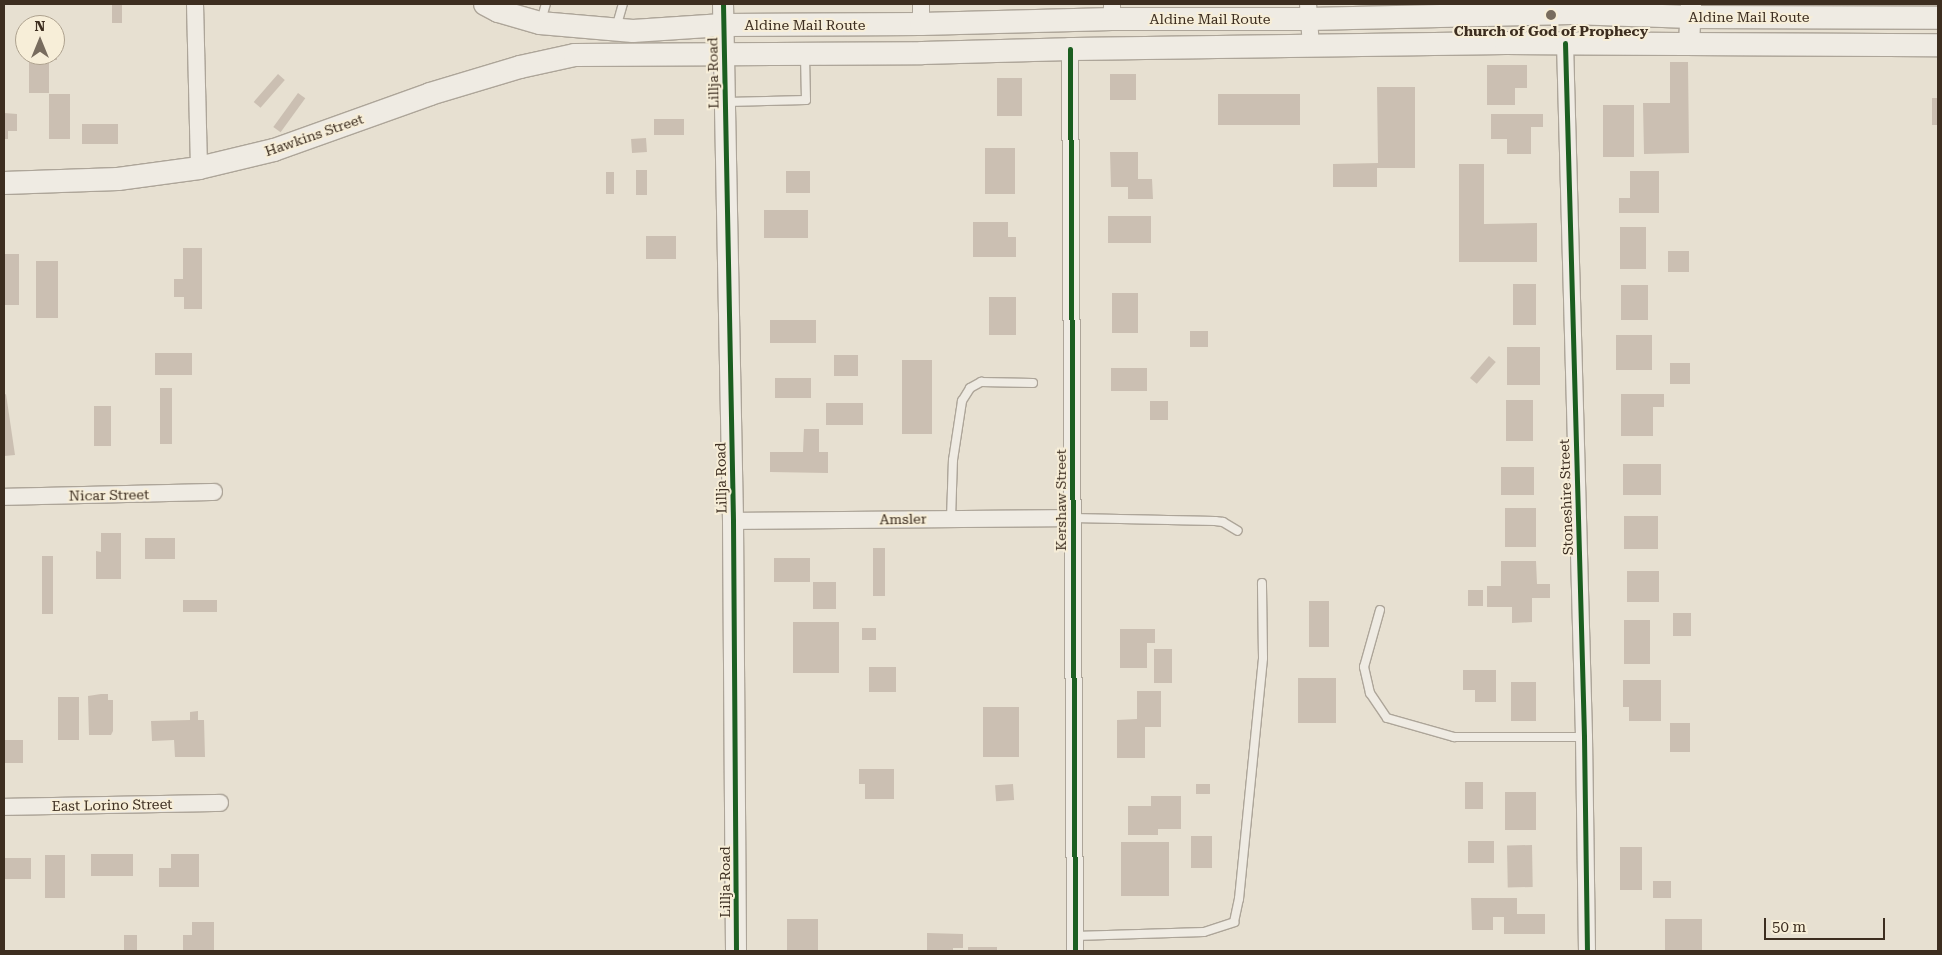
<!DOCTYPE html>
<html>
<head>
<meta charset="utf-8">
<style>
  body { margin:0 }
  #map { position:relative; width:1942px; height:955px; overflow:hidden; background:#e7e0d1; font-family:"Roboto Serif",serif }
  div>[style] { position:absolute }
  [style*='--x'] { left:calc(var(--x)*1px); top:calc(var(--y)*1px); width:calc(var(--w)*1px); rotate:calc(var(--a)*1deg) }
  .building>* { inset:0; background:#cbbfb2; transform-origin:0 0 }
  .roads { filter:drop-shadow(1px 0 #ada599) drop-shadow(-1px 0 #ada599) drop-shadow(0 1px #ada599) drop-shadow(0 -1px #ada599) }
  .service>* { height:8px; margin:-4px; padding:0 4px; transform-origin:4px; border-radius:4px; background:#efebe3 }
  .minor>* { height:16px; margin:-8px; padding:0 8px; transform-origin:8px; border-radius:8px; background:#efebe3 }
  .tertiary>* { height:20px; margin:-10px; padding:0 10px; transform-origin:10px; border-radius:10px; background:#efebe3 }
  .secondary>* { height:22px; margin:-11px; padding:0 11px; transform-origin:11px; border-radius:11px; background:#efebe3 }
  .cycleway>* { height:5px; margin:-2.5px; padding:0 2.5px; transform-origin:2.5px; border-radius:2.5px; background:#1b5e20 }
  .dots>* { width:14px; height:14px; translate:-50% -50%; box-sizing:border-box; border:2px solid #f7eed8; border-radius:50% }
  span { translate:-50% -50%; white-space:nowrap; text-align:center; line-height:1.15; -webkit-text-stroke:4px #f7eed8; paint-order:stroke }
  .street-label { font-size:14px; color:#3d2e20 }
  .poi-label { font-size:14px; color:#3d2e20; font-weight:700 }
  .frame { position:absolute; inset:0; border:5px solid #3d2e20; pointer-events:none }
  .north { position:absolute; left:15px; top:15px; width:50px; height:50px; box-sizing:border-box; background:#f7eed8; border:1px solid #ada18e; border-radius:50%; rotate:0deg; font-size:14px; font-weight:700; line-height:20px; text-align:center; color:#3d2e20 }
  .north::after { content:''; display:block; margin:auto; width:18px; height:22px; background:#786c5e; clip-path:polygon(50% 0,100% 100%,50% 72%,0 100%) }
  .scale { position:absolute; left:1764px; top:918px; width:121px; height:22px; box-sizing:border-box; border:2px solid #3d2e20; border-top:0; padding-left:6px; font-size:15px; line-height:18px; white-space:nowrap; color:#3d2e20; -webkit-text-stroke:4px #f7eed8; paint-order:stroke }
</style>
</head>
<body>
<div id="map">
  <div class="building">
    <i style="left:112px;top:4px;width:10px;height:19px"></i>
    <i style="clip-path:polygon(29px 55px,57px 55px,57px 60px,49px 60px,49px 93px,29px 93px)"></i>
    <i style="clip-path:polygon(1670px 62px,1688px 62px,1689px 153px,1644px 154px,1643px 103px,1670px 103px)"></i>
    <i style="clip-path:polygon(1487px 65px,1527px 65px,1527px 88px,1515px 88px,1515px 105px,1487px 105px)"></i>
    <i style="left:278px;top:74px;width:9px;height:37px;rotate:41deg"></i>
    <i style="left:1110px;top:74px;width:26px;height:26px"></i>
    <i style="left:997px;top:78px;width:25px;height:38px"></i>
    <i style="clip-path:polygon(1377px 87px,1415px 87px,1415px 168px,1377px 168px,1377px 187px,1333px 187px,1333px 164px,1378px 163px)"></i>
    <i style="left:298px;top:93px;width:9px;height:42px;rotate:36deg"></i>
    <i style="left:49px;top:94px;width:21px;height:45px"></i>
    <i style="left:1218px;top:94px;width:82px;height:31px"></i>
    <i style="left:1932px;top:98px;width:6px;height:27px"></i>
    <i style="left:1603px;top:105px;width:31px;height:52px"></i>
    <i style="clip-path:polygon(4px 113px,17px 114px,17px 131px,8px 131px,8px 139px,4px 139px)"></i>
    <i style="clip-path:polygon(1491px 114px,1543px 114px,1543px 127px,1531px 127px,1531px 154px,1507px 154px,1507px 139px,1491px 139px)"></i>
    <i style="left:654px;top:119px;width:30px;height:16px"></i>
    <i style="left:82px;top:124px;width:36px;height:20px"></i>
    <i style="left:646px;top:138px;width:14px;height:15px;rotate:86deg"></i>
    <i style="left:985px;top:148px;width:30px;height:46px"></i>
    <i style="clip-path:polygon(1110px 152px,1138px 152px,1138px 179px,1152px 179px,1153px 199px,1128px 199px,1128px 187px,1111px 187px)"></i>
    <i style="clip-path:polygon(1459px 164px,1484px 164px,1484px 224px,1537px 223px,1537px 262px,1459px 262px)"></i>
    <i style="left:636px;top:170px;width:11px;height:25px"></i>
    <i style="left:786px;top:171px;width:24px;height:22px"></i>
    <i style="clip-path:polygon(1630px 171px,1659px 171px,1659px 213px,1619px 213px,1619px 198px,1630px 198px)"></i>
    <i style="left:606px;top:172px;width:8px;height:22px"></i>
    <i style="left:764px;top:210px;width:44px;height:28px"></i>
    <i style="left:1108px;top:216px;width:43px;height:27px"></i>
    <i style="clip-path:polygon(973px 222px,1008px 222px,1008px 237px,1016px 237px,1016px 257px,973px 257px)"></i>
    <i style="left:1620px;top:227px;width:26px;height:42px"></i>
    <i style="left:646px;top:236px;width:30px;height:23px"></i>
    <i style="clip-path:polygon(183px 248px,202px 248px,202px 309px,184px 309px,184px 297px,174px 297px,174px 279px,183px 279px)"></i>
    <i style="left:1668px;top:251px;width:21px;height:21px"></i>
    <i style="left:4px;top:254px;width:15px;height:51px"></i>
    <i style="left:36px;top:261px;width:22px;height:57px"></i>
    <i style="left:1513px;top:284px;width:23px;height:41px"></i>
    <i style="left:1621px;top:285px;width:27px;height:35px"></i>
    <i style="left:1112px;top:293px;width:26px;height:40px"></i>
    <i style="left:989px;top:297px;width:27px;height:38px"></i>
    <i style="left:770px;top:320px;width:46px;height:23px"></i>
    <i style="left:1190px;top:331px;width:18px;height:16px"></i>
    <i style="left:1616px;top:335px;width:36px;height:35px"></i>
    <i style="left:1507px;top:347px;width:33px;height:38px"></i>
    <i style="left:155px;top:353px;width:37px;height:22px"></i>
    <i style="left:834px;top:355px;width:24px;height:21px"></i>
    <i style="left:1489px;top:356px;width:9px;height:29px;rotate:41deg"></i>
    <i style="left:902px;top:360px;width:30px;height:74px"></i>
    <i style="left:1670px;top:363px;width:20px;height:21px"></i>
    <i style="left:1111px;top:368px;width:36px;height:23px"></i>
    <i style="left:775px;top:378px;width:36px;height:20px"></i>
    <i style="left:160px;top:388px;width:12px;height:56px"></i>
    <i style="clip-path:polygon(6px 394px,15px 455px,4px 456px,4px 395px)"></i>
    <i style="clip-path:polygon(1621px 394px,1664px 394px,1664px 407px,1653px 407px,1653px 436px,1621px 436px)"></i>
    <i style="left:1506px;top:400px;width:27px;height:41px"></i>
    <i style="left:1150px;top:401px;width:18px;height:19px"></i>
    <i style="left:826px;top:403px;width:37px;height:22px"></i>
    <i style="left:94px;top:406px;width:17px;height:40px"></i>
    <i style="clip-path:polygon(804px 429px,819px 429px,819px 452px,828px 452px,828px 473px,770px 472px,770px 452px,803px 452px)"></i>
    <i style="left:1623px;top:464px;width:38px;height:31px"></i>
    <i style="left:1501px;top:467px;width:33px;height:28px"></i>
    <i style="left:1505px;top:508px;width:31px;height:39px"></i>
    <i style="left:1624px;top:516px;width:34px;height:33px"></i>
    <i style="clip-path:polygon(101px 533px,121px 533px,121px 579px,96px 579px,96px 551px,101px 552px)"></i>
    <i style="left:145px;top:538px;width:30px;height:21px"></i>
    <i style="left:873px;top:548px;width:12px;height:48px"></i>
    <i style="left:42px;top:556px;width:11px;height:58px"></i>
    <i style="left:774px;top:558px;width:36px;height:24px"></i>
    <i style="clip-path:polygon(1501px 561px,1536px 561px,1537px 584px,1550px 584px,1550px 598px,1532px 598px,1532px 622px,1512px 623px,1512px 607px,1487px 607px,1487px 586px,1501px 586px)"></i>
    <i style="left:1627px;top:571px;width:32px;height:31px"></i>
    <i style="left:813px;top:582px;width:23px;height:27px"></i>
    <i style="left:1468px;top:590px;width:15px;height:16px"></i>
    <i style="left:183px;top:600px;width:34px;height:12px"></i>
    <i style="left:1309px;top:601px;width:20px;height:46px"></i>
    <i style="left:1673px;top:613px;width:18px;height:23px"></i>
    <i style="left:1624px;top:620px;width:26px;height:44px"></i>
    <i style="left:793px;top:622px;width:46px;height:51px"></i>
    <i style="left:876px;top:628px;width:12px;height:14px;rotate:90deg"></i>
    <i style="clip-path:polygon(1120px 629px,1155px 629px,1155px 643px,1147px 643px,1147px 668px,1120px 668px)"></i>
    <i style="left:1154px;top:649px;width:18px;height:34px"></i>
    <i style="left:869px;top:667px;width:27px;height:25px"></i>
    <i style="clip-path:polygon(1463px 670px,1496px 670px,1496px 702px,1475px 702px,1475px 690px,1463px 690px)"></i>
    <i style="left:1298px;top:678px;width:38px;height:45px"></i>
    <i style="clip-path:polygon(1623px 680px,1661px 680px,1661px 721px,1629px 721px,1629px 707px,1623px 707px)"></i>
    <i style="left:1511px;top:682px;width:25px;height:39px"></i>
    <i style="clip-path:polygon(1137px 691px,1161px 691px,1161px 727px,1145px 727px,1145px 758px,1117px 758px,1117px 720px,1137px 719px)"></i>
    <i style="clip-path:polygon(101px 694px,108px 694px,108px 700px,113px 700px,113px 731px,111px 735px,89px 735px,88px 696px)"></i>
    <i style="left:58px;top:697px;width:21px;height:43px"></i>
    <i style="left:983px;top:707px;width:36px;height:50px"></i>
    <i style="clip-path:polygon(198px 711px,198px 720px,204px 720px,205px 757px,175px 757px,174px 740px,152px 741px,151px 721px,190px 720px,190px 712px)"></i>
    <i style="left:1670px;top:723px;width:20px;height:29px"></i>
    <i style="left:4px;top:740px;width:19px;height:23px"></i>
    <i style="clip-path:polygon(859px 769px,894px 769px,894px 799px,865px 799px,865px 784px,859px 784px)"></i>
    <i style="left:1465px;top:782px;width:18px;height:27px"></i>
    <i style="left:1013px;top:784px;width:16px;height:18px;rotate:86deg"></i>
    <i style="left:1196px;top:784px;width:14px;height:10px"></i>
    <i style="left:1505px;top:792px;width:31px;height:38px"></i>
    <i style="clip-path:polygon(1151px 796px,1181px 796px,1181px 829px,1158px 829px,1158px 835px,1128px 835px,1128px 806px,1151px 806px)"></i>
    <i style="left:1191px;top:836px;width:21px;height:32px"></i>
    <i style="left:1468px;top:841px;width:26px;height:22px"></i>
    <i style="left:1121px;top:842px;width:48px;height:54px"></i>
    <i style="left:1532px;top:845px;width:42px;height:25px;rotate:89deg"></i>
    <i style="left:1620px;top:847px;width:22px;height:43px"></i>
    <i style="left:91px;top:854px;width:42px;height:22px"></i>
    <i style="clip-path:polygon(171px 854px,199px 854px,199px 887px,159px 887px,159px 868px,171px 868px)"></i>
    <i style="left:45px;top:855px;width:20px;height:43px"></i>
    <i style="left:4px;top:858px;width:27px;height:21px"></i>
    <i style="left:1653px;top:881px;width:18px;height:17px"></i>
    <i style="clip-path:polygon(1471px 898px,1517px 898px,1517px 914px,1545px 914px,1545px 934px,1504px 934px,1504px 917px,1493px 917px,1493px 930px,1472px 930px)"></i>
    <i style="left:787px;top:919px;width:31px;height:32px"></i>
    <i style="left:1665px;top:919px;width:37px;height:31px"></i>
    <i style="clip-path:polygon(192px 922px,214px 922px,214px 951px,183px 951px,183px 935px,192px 935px)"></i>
    <i style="clip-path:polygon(927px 933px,963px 934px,963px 948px,953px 948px,953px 951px,927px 951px)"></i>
    <i style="left:124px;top:935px;width:13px;height:16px"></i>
    <i style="left:968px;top:947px;width:29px;height:4px"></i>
  </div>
  <div class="roads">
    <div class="service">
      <i style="--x:541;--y:21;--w:18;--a:-74"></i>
      <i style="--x:616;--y:28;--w:25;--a:-74"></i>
      <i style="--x:727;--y:102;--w:79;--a:-1.5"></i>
      <i style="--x:806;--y:100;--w:44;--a:-91.3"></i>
      <i style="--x:1073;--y:518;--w:142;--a:1.2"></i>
      <i style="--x:1215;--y:521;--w:8;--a:7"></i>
      <i style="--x:1223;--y:522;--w:17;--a:31"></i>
      <i style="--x:951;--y:519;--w:59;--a:-88.1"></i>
      <i style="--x:953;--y:460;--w:60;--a:-81.3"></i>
      <i style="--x:962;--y:401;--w:15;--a:-58"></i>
      <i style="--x:970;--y:388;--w:13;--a:-29"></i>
      <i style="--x:981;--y:382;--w:52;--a:1.1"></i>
      <i style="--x:1380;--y:610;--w:59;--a:105.7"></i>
      <i style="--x:1364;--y:667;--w:27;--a:77"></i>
      <i style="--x:1370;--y:693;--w:30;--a:56"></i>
      <i style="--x:1387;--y:718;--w:70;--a:15.8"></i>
      <i style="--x:1454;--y:737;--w:130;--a:0"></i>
      <i style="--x:1075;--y:936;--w:129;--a:-1.8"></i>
      <i style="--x:1204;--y:932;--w:32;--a:-18"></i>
      <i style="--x:1234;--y:922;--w:24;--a:-78"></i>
      <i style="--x:1239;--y:899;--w:242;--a:-84.3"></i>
      <i style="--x:1263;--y:658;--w:75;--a:-90.8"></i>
    </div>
    <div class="minor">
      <i style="--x:195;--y:4;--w:164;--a:88.6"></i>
      <i style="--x:921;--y:4;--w:20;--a:90"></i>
      <i style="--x:1112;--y:4;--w:15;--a:90"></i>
      <i style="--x:1308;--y:4;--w:43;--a:86"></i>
      <i style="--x:1565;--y:43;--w:694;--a:88.43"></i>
      <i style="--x:1584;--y:737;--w:214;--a:89.2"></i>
      <i style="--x:1070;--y:49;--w:902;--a:89.68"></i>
      <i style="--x:4;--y:497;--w:210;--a:-1.4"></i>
      <i style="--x:733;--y:521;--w:340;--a:-0.5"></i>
      <i style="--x:4;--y:807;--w:216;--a:-1.1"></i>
    </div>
    <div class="tertiary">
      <i style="--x:723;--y:4;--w:517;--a:88.89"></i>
      <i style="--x:733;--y:521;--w:430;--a:89.6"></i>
      <i style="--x:1689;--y:44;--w:40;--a:-87.1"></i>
    </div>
    <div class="secondary">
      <i style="--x:485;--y:4;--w:15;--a:28"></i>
      <i style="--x:498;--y:11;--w:44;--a:15.9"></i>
      <i style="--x:540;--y:23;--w:93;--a:4.9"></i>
      <i style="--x:633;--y:31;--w:90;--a:-3.8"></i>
      <i style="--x:723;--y:25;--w:198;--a:-0.3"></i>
      <i style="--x:921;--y:24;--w:191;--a:-1.5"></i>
      <i style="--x:1112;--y:19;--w:197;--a:0"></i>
      <i style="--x:1309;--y:19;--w:262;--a:-1.3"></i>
      <i style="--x:1571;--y:13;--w:120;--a:1.9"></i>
      <i style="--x:1691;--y:17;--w:247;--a:0.2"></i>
      <i style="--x:4;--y:183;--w:114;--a:-2"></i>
      <i style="--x:118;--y:179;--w:82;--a:-7.7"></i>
      <i style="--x:199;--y:168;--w:77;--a:-13.5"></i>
      <i style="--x:274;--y:150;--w:166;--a:-19.7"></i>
      <i style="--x:430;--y:94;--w:94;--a:-16.7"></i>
      <i style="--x:520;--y:67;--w:56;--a:-12.3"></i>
      <i style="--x:575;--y:55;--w:347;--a:-0.3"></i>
      <i style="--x:922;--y:53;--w:148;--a:-1.5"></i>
      <i style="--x:1070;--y:49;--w:436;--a:-0.8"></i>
      <i style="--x:1506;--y:43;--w:432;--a:0.3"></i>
    </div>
  </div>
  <div class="cycleway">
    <i style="--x:723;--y:4;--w:517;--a:88.89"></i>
    <i style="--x:733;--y:521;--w:430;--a:89.6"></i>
    <i style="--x:1565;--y:43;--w:694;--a:88.43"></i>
    <i style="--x:1584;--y:737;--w:214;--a:89.2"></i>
    <i style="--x:1070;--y:49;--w:902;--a:89.68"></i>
  </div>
  <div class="dots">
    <i style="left:1551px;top:15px;background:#786c5e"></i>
  </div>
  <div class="street-label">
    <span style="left:1749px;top:17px">Aldine Mail Route</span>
    <span style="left:1210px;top:19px">Aldine Mail Route</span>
    <span style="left:805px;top:25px">Aldine Mail Route</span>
    <span style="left:713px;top:73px;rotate:-91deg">Lillja Road</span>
    <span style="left:314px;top:135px;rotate:-19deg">Hawkins Street</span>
    <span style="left:721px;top:478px;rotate:-91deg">Lillja Road</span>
    <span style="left:109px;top:495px;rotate:-1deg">Nicar Street</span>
    <span style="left:1566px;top:497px;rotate:-92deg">Stoneshire Street</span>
    <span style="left:1061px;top:500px;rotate:-90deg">Kershaw Street</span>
    <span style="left:903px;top:519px;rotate:-1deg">Amsler</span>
    <span style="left:112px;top:805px;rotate:-1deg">East Lorino Street</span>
    <span style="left:725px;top:882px;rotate:-90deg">Lillja Road</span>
  </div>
  <div class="poi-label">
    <span style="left:1551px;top:31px">Church of God of Prophecy</span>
  </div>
  <div class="frame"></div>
  <div class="north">N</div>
  <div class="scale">50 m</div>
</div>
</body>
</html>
